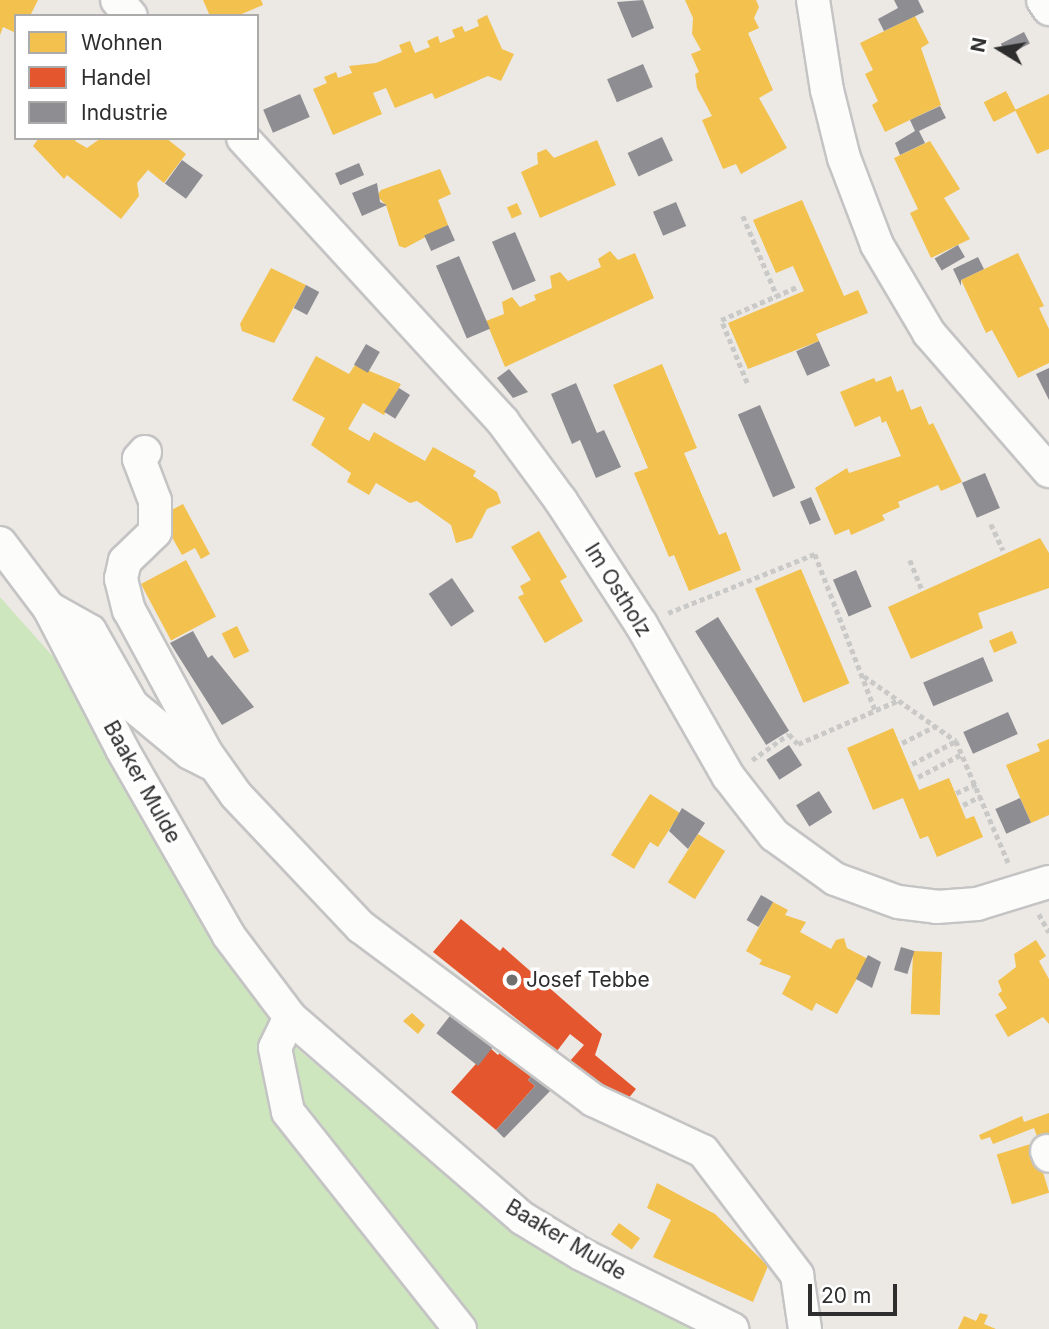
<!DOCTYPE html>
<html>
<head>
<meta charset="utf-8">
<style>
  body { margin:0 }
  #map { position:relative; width:1049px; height:1329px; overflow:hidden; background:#ece8e4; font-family:Inter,sans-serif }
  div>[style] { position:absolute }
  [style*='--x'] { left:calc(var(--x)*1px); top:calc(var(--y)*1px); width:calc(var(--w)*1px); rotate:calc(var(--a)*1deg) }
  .green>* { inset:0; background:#cee6be }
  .homes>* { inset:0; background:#f2c14e; transform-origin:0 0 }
  .shops>* { inset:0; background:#e4572e }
  .industry>* { inset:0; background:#8d8d92; transform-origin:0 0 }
  .path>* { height:4.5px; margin-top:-2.25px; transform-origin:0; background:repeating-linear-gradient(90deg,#c9c9c8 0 5px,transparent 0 8.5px) }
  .roads { filter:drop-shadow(2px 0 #c5c4c5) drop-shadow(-2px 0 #c5c4c5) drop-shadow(0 2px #c5c4c5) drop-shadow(0 -2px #c5c4c5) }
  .minor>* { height:32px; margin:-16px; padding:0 16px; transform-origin:16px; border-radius:16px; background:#fcfcfb }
  .dots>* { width:19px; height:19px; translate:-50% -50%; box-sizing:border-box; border:4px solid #fff; border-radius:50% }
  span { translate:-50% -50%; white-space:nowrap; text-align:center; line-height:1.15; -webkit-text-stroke:7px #fff; paint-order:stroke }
  .street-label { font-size:21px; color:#2e2e2e }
  .poi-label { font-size:21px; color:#2e2e2e }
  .left { translate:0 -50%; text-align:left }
  .legend { position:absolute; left:14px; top:14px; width:245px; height:126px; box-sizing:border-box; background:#fff; border:2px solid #ababab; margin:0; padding:9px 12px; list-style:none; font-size:21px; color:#2e2e2e }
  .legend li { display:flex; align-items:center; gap:14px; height:35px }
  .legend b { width:35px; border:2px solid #ababab }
  .north { position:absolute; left:965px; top:14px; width:70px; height:70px; -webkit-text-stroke:5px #fff; paint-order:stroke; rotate:281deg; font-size:19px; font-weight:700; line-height:28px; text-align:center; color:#2e2e2e }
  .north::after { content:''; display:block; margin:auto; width:24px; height:32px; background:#2e2e2e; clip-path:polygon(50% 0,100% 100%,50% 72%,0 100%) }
  .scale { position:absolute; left:808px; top:1284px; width:89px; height:32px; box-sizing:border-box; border:4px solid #2e2e2e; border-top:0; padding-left:9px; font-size:21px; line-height:24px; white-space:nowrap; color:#2e2e2e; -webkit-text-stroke:5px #fff; paint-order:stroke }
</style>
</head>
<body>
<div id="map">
  <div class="green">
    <i style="clip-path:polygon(0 597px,72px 678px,285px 1038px,511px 1231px,725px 1329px,0 1329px)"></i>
  </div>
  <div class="homes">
    <i style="clip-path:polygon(0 0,38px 0,30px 16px,16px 16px,16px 33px,3px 27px,0 35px)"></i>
    <i style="clip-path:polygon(203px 0,261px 0,263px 5px,237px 16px,210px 16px)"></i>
    <i style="clip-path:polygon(685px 0,756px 0,759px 7px,754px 18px,759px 28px,748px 33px,773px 90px,759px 98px,787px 148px,741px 174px,736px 164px,723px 169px,702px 120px,712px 116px,697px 88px,695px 74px,699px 72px,691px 54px,701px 50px,692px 34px,693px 18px)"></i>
    <i style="clip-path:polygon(487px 15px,502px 49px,514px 54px,501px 81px,488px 76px,435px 99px,432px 93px,395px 108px,386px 88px,373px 93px,382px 114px,333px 135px,313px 89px,327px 83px,324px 77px,336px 72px,338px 78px,352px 73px,349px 66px,376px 63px,402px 52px,399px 45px,410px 41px,415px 53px,430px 47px,427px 41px,438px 36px,440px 43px,455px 37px,452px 30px,462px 26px,465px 32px,479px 26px,477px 20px)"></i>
    <i style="clip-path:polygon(915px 16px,929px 43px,921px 48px,941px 105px,885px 132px,872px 105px,878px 101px,865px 74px,873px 70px,860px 43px)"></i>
    <i style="left:1006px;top:91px;width:22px;height:25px;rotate:63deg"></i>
    <i style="clip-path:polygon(1049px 94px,1049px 149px,1037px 154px,1015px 110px)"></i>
    <i style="clip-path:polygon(39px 138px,77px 138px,75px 141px,87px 148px,101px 138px,166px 138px,186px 154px,164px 183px,148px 170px,137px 183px,139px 196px,121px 219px,67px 175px,64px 179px,33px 146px)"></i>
    <i style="clip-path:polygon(597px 140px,616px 185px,540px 218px,521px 172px,538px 164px,537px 153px,546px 149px,554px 158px)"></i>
    <i style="clip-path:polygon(930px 141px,960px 189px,944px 198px,970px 239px,931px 258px,910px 213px,918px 209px,894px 158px)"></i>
    <i style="clip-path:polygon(440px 169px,451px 194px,438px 200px,448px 225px,405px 248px,399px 246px,386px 205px,377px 196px,381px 190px)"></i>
    <i style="clip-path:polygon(802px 200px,844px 296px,858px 290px,868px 313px,816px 334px,819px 341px,748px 369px,728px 323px,804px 291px,793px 266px,776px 273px,753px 220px)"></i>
    <i style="left:517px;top:203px;width:12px;height:11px;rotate:66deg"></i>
    <i style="clip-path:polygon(610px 251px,618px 260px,635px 253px,654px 298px,505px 367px,486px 321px,504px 314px,502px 302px,512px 297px,520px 307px,536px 300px,534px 295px,552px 288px,550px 276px,560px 272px,568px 281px,585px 274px,601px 267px,598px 259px)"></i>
    <i style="clip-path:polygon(1018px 253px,1044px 306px,1039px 308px,1049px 329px,1049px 363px,1018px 378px,992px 330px,986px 333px,961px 280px)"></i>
    <i style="clip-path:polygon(271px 268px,306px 285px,274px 343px,242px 331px,240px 324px)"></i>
    <i style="clip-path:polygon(316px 356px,349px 374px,355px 365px,401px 384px,384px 415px,363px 403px,348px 429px,369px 441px,374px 432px,425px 461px,433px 447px,476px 471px,473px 476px,497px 492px,501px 503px,487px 509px,472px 538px,456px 543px,451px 525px,417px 501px,410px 503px,376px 483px,369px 495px,347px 482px,351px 473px,311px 445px,325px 418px,292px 400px)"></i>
    <i style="clip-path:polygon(662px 364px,697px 448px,684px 453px,719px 535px,726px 532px,741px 570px,689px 591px,674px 555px,669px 557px,634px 473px,648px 468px,613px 385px)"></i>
    <i style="clip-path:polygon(891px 376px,897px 392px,903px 389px,911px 410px,921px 406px,929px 425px,933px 423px,962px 482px,941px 491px,938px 485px,898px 502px,900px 507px,882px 515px,885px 520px,851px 535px,849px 529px,835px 535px,815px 488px,847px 468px,849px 473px,901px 456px,886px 421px,882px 423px,880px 416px,855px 427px,840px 392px,874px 378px,876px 382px)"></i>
    <i style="clip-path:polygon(183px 504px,210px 554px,201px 559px,195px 548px,182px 555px,160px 516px)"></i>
    <i style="clip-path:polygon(539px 531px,567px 577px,560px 581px,583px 621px,545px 643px,518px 597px,524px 594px,520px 586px,531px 580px,511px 547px)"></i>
    <i style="clip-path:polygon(1040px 538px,1049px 553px,1049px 588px,978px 613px,983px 628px,911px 659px,888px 607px)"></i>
    <i style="left:186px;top:560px;width:64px;height:51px;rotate:62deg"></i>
    <i style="left:801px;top:569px;width:124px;height:50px;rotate:67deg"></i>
    <i style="left:237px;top:626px;width:28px;height:17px;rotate:64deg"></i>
    <i style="left:1012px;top:631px;width:13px;height:25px;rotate:67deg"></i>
    <i style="clip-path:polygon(893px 728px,919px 790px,949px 778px,966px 819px,974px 816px,983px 837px,937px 857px,928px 836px,920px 839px,903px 798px,873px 810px,847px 748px)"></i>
    <i style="clip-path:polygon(1049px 739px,1049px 815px,1031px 823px,1006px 765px,1040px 751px,1037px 744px)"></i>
    <i style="clip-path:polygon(650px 794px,680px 813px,658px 847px,650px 842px,634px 869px,611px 855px)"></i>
    <i style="left:698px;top:834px;width:32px;height:57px;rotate:32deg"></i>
    <i style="clip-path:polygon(773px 902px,788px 910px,785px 915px,806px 922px,800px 932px,831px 949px,836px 940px,844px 938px,847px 948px,868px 959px,837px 1014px,816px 1003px,812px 1011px,782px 994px,791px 976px,759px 964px,762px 960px,746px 951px)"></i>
    <i style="clip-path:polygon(1036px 940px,1046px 956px,1039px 961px,1049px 979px,1049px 1024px,1043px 1017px,1008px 1037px,995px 1015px,1007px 1008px,998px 994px,1002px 991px,998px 981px,1016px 967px,1014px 954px)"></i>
    <i style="left:913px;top:951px;width:29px;height:63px;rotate:2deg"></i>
    <i style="clip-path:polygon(412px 1013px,425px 1025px,418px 1034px,403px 1021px)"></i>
    <i style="clip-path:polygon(1049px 1113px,1049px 1139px,1039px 1142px,1034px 1128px,993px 1144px,990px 1137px,981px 1140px,979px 1135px,1022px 1116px,1024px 1122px)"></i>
    <i style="left:1034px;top:1143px;width:52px;height:39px;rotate:73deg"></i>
    <i style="clip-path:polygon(657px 1183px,715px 1214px,768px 1266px,753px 1302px,653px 1257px,671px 1220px,647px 1208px)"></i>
    <i style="left:619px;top:1223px;width:26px;height:14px;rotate:36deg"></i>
    <i style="clip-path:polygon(980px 1313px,988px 1315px,984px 1324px,996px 1329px,958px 1329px,964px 1316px,976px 1321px)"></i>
  </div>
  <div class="shops">
    <i style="clip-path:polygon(461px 919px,500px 951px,503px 947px,602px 1034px,595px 1055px,636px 1089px,623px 1105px,570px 1061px,584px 1045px,570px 1034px,557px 1051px,433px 952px)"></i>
    <i style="clip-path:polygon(490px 1048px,498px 1055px,502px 1050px,535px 1072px,528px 1080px,535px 1086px,496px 1130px,451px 1092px)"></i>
  </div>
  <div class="industry">
    <i style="clip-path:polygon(643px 0,654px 28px,632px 38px,617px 2px)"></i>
    <i style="clip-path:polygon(894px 0,918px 0,924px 12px,884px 31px,878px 19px,898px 8px)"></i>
    <i style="left:1024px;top:32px;width:13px;height:26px;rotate:63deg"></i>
    <i style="left:643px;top:64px;width:25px;height:39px;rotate:67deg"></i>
    <i style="left:300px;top:94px;width:25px;height:40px;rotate:67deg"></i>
    <i style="clip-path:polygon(940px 106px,946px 118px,919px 131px,925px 143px,900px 155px,895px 143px,915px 131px,910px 120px)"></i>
    <i style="left:662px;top:137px;width:26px;height:38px;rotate:65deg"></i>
    <i style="left:182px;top:160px;width:26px;height:29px;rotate:36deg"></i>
    <i style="left:359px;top:163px;width:13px;height:26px;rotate:67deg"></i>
    <i style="clip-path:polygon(377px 183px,380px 202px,387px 205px,362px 216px,352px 193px)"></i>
    <i style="left:676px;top:202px;width:26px;height:25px;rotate:67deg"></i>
    <i style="left:448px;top:225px;width:17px;height:26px;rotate:66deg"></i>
    <i style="left:515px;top:232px;width:53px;height:25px;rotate:67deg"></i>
    <i style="left:958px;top:245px;width:14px;height:27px;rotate:60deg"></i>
    <i style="left:459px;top:256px;width:79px;height:25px;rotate:67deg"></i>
    <i style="clip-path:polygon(978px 257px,984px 269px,961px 280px,961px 286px,953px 269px)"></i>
    <i style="left:306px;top:285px;width:15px;height:26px;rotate:28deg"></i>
    <i style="left:819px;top:341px;width:27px;height:25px;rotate:66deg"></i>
    <i style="left:366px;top:344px;width:16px;height:24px;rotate:30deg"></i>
    <i style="clip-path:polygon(1049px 368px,1049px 400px,1036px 374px)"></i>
    <i style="clip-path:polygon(509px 369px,528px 392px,513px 398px,497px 378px)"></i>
    <i style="clip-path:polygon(576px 383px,597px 433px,604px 430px,621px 467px,596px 478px,580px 440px,572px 444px,551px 394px)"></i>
    <i style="left:399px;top:388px;width:13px;height:28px;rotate:32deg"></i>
    <i style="left:760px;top:405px;width:90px;height:24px;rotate:67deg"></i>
    <i style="left:985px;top:473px;width:38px;height:25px;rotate:67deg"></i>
    <i style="left:811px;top:497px;width:25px;height:12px;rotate:67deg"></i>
    <i style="left:856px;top:570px;width:40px;height:25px;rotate:67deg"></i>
    <i style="left:452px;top:578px;width:40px;height:28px;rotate:56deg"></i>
    <i style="left:718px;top:617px;width:134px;height:27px;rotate:58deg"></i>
    <i style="clip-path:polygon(193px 631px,208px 658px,212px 655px,254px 707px,222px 725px,170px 643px)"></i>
    <i style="left:983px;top:657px;width:26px;height:65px;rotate:67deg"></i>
    <i style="left:1008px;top:712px;width:24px;height:49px;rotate:66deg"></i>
    <i style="left:789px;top:745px;width:24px;height:27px;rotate:57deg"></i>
    <i style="left:819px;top:791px;width:25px;height:27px;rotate:58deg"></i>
    <i style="left:1020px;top:798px;width:27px;height:27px;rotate:66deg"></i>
    <i style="clip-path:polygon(682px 808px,705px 823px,688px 849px,669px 831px)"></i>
    <i style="left:761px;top:895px;width:14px;height:29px;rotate:30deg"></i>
    <i style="left:901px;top:947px;width:14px;height:24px;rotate:17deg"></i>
    <i style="clip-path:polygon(868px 955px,881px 962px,872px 988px,856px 979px)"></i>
    <i style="left:453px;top:1012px;width:53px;height:27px;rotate:38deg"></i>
    <i style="clip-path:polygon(535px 1072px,554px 1087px,504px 1138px,496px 1130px,535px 1086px,528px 1080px)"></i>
  </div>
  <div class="path">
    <i style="--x:743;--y:216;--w:87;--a:67"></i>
    <i style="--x:747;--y:383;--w:68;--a:-112.4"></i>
    <i style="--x:721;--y:320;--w:83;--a:-23.5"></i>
    <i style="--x:991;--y:524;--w:29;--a:65"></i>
    <i style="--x:910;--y:560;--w:32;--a:68"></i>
    <i style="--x:668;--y:613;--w:158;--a:-21.9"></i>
    <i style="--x:815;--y:554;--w:169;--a:68.9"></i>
    <i style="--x:864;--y:676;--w:113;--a:35.2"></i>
    <i style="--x:956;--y:741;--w:134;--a:66.7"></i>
    <i style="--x:902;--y:743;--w:38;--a:-27"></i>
    <i style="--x:752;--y:760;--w:45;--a:-35.1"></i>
    <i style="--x:789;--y:734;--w:13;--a:48"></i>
    <i style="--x:798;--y:744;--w:110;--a:-23.5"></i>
    <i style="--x:912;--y:764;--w:50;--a:-27.6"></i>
    <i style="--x:918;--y:777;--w:50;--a:-27.6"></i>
    <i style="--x:956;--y:793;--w:22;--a:-24"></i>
    <i style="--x:963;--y:805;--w:20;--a:-27"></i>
    <i style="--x:1039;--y:914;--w:21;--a:61"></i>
  </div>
  <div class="roads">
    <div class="minor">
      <i style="--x:117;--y:0;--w:21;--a:49"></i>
      <i style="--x:813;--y:0;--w:91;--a:81.2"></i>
      <i style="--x:827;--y:90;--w:70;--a:76"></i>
      <i style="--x:844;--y:158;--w:93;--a:69.2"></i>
      <i style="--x:877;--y:245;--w:102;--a:59.4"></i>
      <i style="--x:929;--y:333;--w:183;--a:49"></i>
      <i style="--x:1043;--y:0;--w:11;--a:56"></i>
      <i style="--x:243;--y:138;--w:385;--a:47.5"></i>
      <i style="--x:503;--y:422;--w:98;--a:53.7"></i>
      <i style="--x:561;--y:501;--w:147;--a:57"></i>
      <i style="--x:641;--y:624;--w:175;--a:60.2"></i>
      <i style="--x:728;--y:776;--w:75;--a:52.1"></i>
      <i style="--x:774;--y:835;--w:75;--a:35.8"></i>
      <i style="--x:835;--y:879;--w:67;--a:20.1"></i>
      <i style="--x:898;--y:902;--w:39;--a:7"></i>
      <i style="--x:937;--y:907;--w:40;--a:-4.3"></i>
      <i style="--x:977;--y:904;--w:75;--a:-17"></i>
      <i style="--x:145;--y:452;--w:9;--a:131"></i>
      <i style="--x:139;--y:459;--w:45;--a:69.1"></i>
      <i style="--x:155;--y:501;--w:31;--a:90"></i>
      <i style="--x:155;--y:532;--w:42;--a:136"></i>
      <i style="--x:125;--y:561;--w:18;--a:103"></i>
      <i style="--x:121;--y:579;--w:32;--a:76"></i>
      <i style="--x:129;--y:610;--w:164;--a:61.6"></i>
      <i style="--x:207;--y:754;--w:50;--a:54.7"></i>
      <i style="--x:236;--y:795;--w:182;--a:46.6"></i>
      <i style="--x:361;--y:927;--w:289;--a:36.7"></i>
      <i style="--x:593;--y:1100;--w:121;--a:24.9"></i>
      <i style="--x:703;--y:1151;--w:156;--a:52.8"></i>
      <i style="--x:797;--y:1275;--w:55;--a:81.6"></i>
      <i style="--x:0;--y:543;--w:81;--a:53"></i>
      <i style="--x:49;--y:608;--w:159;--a:62.6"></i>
      <i style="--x:122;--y:749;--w:215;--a:60.2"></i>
      <i style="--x:229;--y:936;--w:101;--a:53"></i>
      <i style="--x:290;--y:1017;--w:307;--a:40.9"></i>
      <i style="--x:522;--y:1218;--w:69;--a:31.4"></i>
      <i style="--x:581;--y:1254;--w:169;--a:26.4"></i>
      <i style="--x:49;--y:608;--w:47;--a:29.3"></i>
      <i style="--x:90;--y:631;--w:85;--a:60.4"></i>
      <i style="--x:132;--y:705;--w:75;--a:39.6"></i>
      <i style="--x:190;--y:753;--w:22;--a:27"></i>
      <i style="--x:290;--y:1017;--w:34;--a:116"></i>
      <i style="--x:275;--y:1048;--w:65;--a:78.5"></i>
      <i style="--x:288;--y:1112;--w:277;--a:51.6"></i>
      <i style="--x:1047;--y:1151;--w:5;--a:68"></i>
    </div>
  </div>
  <div class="dots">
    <i style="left:512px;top:980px;background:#706f6e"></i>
  </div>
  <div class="street-label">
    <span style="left:618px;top:590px;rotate:58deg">Im Ostholz</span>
    <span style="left:142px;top:782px;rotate:61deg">Baaker Mulde</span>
    <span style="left:566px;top:1240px;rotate:31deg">Baaker Mulde</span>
  </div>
  <div class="poi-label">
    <span class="left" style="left:526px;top:980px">Josef Tebbe</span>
  </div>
  <ul class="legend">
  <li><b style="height:19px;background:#f2c14e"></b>Wohnen</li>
  <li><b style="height:19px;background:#e4572e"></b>Handel</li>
  <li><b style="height:19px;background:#8d8d92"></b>Industrie</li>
  </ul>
  <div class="north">N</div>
  <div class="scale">20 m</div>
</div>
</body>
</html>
